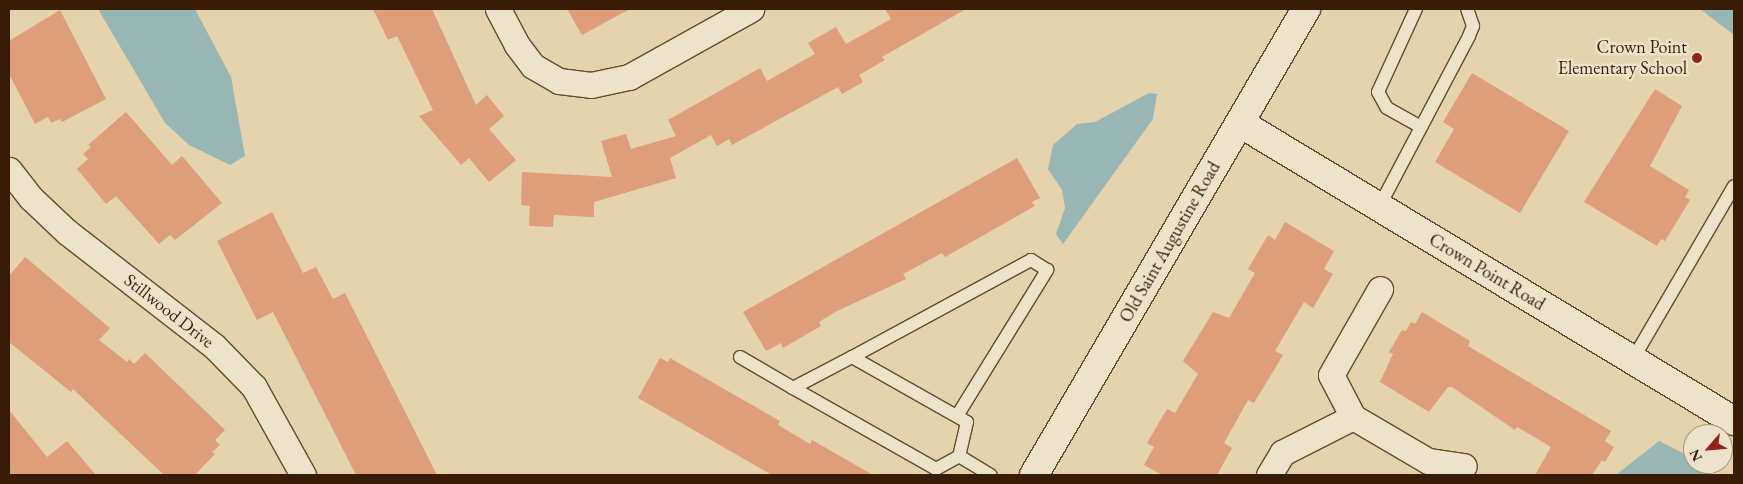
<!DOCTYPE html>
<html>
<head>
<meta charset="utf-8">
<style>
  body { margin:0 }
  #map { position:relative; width:1743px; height:484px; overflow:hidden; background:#e4d3ad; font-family:"EB Garamond",serif }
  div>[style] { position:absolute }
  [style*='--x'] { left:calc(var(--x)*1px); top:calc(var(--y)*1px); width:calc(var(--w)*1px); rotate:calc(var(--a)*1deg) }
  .water>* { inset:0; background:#98b6b4 }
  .building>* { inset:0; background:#de9e7a }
  .roads { filter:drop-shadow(1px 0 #644a2f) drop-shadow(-1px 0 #644a2f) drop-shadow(0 1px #644a2f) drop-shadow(0 -1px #644a2f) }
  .lane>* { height:12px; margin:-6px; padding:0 6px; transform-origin:6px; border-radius:6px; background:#ede2ca }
  .street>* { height:25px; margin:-12.5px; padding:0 12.5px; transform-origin:12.5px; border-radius:12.5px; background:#ede2ca }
  .secondary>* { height:28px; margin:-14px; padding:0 14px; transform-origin:14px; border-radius:14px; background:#ede2ca }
  .dots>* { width:14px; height:14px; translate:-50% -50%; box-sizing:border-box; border:2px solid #ede2ca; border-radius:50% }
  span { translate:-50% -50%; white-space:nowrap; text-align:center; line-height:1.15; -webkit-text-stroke:5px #ede2ca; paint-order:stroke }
  .poi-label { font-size:18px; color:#391c05 }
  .right { translate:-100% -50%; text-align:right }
  .street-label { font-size:18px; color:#391c05 }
  .frame { position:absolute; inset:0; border:10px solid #391c05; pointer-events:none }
  .north { position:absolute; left:1683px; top:424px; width:50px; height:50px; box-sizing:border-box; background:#ede2ca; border:1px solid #a5937b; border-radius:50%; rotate:243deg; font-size:14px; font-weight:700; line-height:20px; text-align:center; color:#391c05 }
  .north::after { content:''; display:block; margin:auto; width:18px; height:22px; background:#8f2418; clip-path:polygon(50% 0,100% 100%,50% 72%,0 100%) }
</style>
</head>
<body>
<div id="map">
  <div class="water">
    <i style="clip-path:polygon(98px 9px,195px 9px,231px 77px,245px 156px,230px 165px,189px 145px,165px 123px)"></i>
    <i style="clip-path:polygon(1700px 9px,1734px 9px,1734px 35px)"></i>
    <i style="clip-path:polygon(1149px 93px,1157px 94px,1153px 119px,1063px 244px,1056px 234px,1065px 208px,1062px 190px,1048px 169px,1053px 145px,1077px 124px,1095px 122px)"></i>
    <i style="clip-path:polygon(1659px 441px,1687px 455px,1709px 475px,1616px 475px)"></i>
  </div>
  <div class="building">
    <i style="clip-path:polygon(373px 9px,432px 9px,476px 105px,487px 95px,504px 116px,489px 129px,516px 160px,489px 182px,469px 158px,461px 165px,419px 116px,433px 110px,397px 36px,388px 40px)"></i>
    <i style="clip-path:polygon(567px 9px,630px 9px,582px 35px)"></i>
    <i style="clip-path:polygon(885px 9px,966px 9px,882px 57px,885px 60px,859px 75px,863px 82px,842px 94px,838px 87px,732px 145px,729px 139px,717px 146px,711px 135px,670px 158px,676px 178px,594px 202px,594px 217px,554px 215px,553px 227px,529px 226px,530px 206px,521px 205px,522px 172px,612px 177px,601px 141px,626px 134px,631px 149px,676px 136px,668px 120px,760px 68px,767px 81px,815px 54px,808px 43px,836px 27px,846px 44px,891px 19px)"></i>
    <i style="clip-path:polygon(60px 10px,106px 99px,62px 122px,60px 119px,51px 123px,48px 117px,35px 124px,9px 74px,9px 41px)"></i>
    <i style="clip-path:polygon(1472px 73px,1569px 131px,1520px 213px,1435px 162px,1454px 129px,1443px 122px)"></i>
    <i style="clip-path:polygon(1655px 89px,1682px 106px,1650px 166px,1689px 190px,1685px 197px,1690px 200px,1665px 241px,1661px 239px,1657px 246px,1584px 202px)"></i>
    <i style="clip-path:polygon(126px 112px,172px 165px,182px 156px,222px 203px,175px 240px,170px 235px,159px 244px,116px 196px,106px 204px,77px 169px,88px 159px,83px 154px,91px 147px,88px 145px)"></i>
    <i style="clip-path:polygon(1017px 158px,1040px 198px,1032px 202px,1035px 206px,945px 257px,942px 253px,920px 265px,903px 274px,906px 279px,835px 312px,819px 322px,821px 326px,783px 348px,781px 343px,766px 351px,743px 312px)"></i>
    <i style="clip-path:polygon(272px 212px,303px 273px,316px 267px,333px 299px,345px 293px,437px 475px,356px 475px,273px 312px,257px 320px,217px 241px)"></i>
    <i style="clip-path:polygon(1285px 222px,1334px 251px,1324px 269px,1333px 274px,1313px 308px,1304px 302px,1275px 351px,1283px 355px,1254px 403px,1248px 400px,1224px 443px,1232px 448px,1217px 475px,1162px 475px,1144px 465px,1154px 447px,1147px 443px,1167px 409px,1175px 413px,1198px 374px,1183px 361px,1213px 312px,1229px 318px,1255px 273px,1248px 269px,1268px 235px,1275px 240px)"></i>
    <i style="clip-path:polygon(25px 257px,110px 328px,99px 340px,127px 362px,129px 359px,134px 364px,145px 353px,225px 430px,215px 440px,220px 445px,212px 452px,215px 454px,195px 475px,164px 475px,73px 389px,71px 392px,9px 342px,9px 276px)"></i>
    <i style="clip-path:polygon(1422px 312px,1470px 341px,1468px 346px,1611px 431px,1605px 441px,1614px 447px,1605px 462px,1602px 460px,1592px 475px,1535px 475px,1551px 447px,1517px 427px,1515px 430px,1452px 387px,1448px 387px,1429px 412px,1380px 382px,1393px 354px,1389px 352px,1402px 330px,1406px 331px,1411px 322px,1415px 324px)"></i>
    <i style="clip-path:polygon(660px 358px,668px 362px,670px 358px,780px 421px,778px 425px,810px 444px,812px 440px,873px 475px,772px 475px,638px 398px)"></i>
    <i style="clip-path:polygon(9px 410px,47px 457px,67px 441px,96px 475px,9px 475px)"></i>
  </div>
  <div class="roads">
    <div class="lane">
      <i style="--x:1416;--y:9;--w:91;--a:114.6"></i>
      <i style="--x:1378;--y:92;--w:18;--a:61"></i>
      <i style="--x:1387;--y:108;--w:39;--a:29"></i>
      <i style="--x:1379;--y:207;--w:193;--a:-62.2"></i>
      <i style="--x:1469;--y:36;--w:11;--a:-68"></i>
      <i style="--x:1473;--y:26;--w:18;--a:-109"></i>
      <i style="--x:740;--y:357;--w:61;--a:30.3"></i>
      <i style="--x:852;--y:357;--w:67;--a:152.3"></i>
      <i style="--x:793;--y:388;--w:164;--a:29.5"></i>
      <i style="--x:936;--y:469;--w:26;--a:-29"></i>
      <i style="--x:1633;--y:359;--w:200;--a:-59.7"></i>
      <i style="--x:957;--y:416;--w:172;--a:-58.3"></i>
      <i style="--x:1047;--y:270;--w:19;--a:-148"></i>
      <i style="--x:1031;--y:260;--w:204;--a:151.5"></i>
      <i style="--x:852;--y:357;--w:132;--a:29.5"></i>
      <i style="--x:967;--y:422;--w:35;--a:103"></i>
      <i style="--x:959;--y:456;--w:37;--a:31"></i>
    </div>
    <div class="street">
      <i style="--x:498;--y:9;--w:41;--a:62.2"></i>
      <i style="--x:517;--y:45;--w:26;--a:53"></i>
      <i style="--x:533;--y:66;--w:30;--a:30"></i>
      <i style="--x:559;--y:81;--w:32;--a:7"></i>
      <i style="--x:591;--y:85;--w:39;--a:-12"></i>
      <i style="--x:629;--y:77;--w:140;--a:-29.1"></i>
      <i style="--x:9;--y:170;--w:36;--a:52"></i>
      <i style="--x:31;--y:198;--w:50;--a:43.4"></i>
      <i style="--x:67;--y:232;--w:186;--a:37.8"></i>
      <i style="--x:214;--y:346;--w:57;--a:45.7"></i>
      <i style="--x:254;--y:387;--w:101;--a:60.9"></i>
      <i style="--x:1353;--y:417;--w:47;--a:-117.6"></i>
      <i style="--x:1331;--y:375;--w:99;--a:-60.3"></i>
      <i style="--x:1353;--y:417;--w:87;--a:30.4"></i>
      <i style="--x:1428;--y:461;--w:36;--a:8"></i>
      <i style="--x:1269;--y:475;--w:26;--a:-59"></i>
      <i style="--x:1282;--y:453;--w:80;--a:-26.9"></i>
    </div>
    <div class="secondary">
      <i style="--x:1240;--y:123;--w:577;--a:31.1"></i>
      <i style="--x:1034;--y:475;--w:540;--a:-59.73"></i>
    </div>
  </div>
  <div class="dots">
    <i style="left:1697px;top:58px;background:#8f2418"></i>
  </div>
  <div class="poi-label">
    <span class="right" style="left:1687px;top:58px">Crown Point<br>Elementary School</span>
  </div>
  <div class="street-label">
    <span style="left:1170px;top:242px;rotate:-60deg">Old Saint Augustine Road</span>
    <span style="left:1487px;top:272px;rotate:31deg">Crown Point Road</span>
    <span style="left:169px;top:311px;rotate:38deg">Stillwood Drive</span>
  </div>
  <div class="frame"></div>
  <div class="north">N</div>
</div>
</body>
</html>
